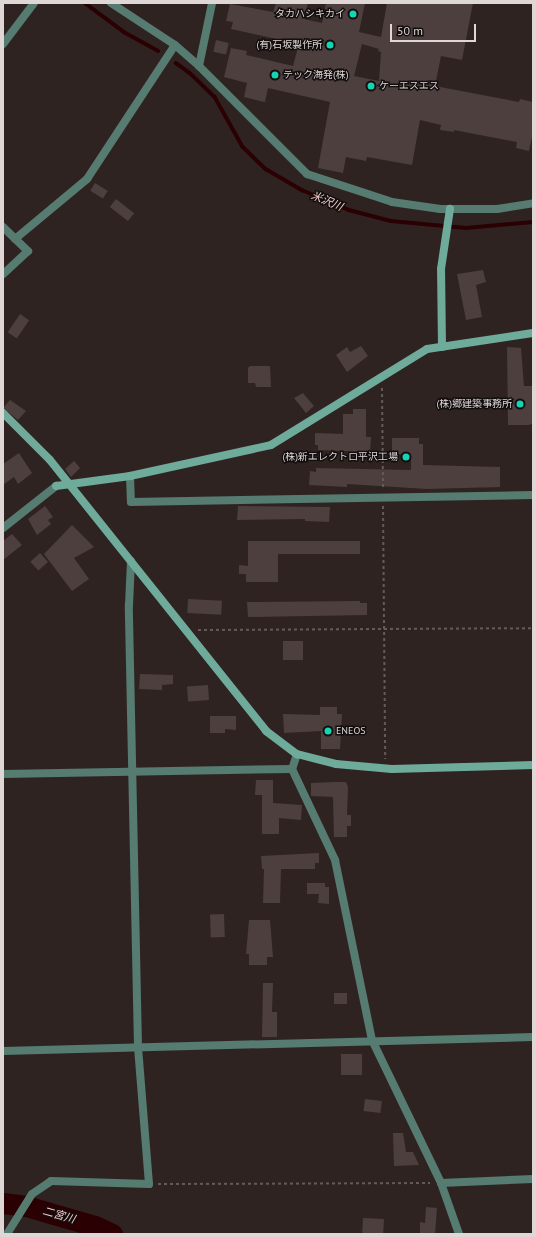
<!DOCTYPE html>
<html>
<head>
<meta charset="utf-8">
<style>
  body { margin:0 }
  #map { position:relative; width:536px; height:1237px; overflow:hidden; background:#2f2322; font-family:"PT Sans","Noto Sans JP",sans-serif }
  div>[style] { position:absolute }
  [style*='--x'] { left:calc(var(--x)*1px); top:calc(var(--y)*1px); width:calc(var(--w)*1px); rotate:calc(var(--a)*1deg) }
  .stream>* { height:3.5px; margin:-1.75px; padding:0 1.75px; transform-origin:1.75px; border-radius:1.75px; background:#2a0002 }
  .river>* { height:21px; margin:-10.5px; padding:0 10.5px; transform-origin:10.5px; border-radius:10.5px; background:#2a0002 }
  .building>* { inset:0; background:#4c3f3e; transform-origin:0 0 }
  .path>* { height:2px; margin-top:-1px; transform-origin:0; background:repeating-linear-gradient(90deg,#655a5a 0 3px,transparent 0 6px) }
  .street>* { height:8px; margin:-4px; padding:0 4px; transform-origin:4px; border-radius:4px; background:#567b71 }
  .secondary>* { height:8px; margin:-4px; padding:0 4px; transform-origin:4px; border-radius:4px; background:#6eab9b }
  .dots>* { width:11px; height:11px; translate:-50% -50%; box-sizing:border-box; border:2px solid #130e0e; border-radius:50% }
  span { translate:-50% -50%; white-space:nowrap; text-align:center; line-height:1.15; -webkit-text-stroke:3px #130e0e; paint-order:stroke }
  .poi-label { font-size:10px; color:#dfd6d6 }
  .right { translate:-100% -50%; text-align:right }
  .left { translate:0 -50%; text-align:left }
  .water-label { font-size:11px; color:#f9cbc9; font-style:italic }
  .frame { position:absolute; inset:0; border:4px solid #dfd6d6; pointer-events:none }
  .scale { position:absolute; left:390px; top:24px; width:86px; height:18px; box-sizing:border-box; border:2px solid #dfd6d6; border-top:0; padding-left:5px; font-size:12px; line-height:14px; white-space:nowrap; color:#dfd6d6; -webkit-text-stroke:3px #130e0e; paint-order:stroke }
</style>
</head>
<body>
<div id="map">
  <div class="stream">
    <i style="--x:85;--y:3;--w:49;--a:36.6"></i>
    <i style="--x:124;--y:32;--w:39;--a:29"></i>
    <i style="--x:176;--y:63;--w:17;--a:36"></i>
    <i style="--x:190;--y:73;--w:35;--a:44"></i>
    <i style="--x:215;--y:97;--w:57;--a:60.8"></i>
    <i style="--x:243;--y:147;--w:32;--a:44"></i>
    <i style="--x:266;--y:169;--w:42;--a:30.3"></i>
    <i style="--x:302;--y:190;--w:51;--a:23.1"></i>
    <i style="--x:349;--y:210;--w:43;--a:14.7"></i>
    <i style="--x:391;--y:221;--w:75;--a:5.3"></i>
    <i style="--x:466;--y:228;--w:67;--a:-5.1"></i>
  </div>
  <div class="river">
    <i style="--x:3;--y:1203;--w:23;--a:7"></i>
    <i style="--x:26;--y:1206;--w:72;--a:16.2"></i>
    <i style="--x:95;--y:1226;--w:19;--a:25"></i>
  </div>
  <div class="building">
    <i style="clip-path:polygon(evenodd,276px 3px,308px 3px,304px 19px,322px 23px,326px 3px,365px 3px,359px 32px,381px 37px,387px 3px,473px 3px,462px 60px,441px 56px,435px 86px,519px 102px,520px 99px,533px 102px,533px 132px,529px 151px,516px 148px,517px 142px,454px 130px,454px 132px,440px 130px,441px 125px,420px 120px,412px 165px,367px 157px,366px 161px,346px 157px,343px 173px,318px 168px,330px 102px,268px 88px,265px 102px,260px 101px,244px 97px,247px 83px,224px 77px,231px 48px,247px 51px,246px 55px,293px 66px,299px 44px,231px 29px,233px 22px,226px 21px,230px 4px,273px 12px,276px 3px,362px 44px,379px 49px,378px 51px,381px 52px,379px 81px,354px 76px,362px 44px)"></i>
    <i style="left:216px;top:40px;width:13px;height:12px;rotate:13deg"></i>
    <i style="left:95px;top:183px;width:15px;height:9px;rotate:32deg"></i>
    <i style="left:116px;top:199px;width:23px;height:10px;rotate:38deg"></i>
    <i style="clip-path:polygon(483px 270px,486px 282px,476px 285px,482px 317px,466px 320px,457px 274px)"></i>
    <i style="left:20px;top:314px;width:11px;height:22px;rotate:34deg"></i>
    <i style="clip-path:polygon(361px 346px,368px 356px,347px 372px,336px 355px,347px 347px,350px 352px)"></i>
    <i style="clip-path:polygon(507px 347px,521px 348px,524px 386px,533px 386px,533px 423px,529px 425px,508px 425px)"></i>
    <i style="clip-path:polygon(250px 366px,270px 366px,271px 387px,256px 387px,255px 383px,248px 383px,248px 368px)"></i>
    <i style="clip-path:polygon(303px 393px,314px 406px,306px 413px,294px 398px)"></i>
    <i style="clip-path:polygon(10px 400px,26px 411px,18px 420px,3px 408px)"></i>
    <i style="clip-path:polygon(353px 409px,366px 409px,366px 437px,371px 437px,370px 452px,318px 450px,318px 445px,315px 445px,315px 433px,343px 434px,343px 414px,353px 414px)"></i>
    <i style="clip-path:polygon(392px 438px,419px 438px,419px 444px,423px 444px,423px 465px,500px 467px,500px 487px,427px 489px,347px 484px,347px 487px,309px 485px,310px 471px,316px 472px,316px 468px,411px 470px,411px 455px,392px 454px)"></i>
    <i style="clip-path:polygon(19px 453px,32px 473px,18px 484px,14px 477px,3px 485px,3px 464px)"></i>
    <i style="clip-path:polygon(74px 461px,80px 468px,71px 477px,65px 469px)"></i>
    <i style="clip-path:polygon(45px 506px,53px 517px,48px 520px,51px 524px,37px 535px,28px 519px)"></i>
    <i style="clip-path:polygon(238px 506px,330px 507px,329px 522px,305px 521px,305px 519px,237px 520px)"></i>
    <i style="clip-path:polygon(72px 525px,94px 547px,74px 558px,89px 579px,72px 591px,44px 554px)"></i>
    <i style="clip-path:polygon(12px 534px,22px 545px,3px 560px,3px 541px)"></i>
    <i style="clip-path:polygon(248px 541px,360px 541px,360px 554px,278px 554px,278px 582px,246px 582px,246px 574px,239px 574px,239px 565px,248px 566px)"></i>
    <i style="left:40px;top:553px;width:12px;height:13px;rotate:48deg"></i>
    <i style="left:188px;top:599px;width:34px;height:14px;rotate:3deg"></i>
    <i style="clip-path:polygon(360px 601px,360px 603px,367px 603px,367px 615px,248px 617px,247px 602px)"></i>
    <i style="left:283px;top:641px;width:20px;height:19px"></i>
    <i style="clip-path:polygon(140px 674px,173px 675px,173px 684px,162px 685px,162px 690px,139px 689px)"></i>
    <i style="left:208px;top:685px;width:15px;height:21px;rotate:86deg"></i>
    <i style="clip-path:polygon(320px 707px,337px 707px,337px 714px,342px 714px,340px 749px,321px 749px,321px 731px,284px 733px,283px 714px,320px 715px)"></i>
    <i style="clip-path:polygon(210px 716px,236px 716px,236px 730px,225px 729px,225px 733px,210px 733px)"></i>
    <i style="clip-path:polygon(256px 780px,273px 780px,273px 803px,302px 805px,301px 820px,279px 818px,279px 834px,262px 834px,262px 795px,255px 795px)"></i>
    <i style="clip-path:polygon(334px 782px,346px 782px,348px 787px,347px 815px,351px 815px,351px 826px,347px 826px,347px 837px,334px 837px,333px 797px,311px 796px,311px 783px)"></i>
    <i style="clip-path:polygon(319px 853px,319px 863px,315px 863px,315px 869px,281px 869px,280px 903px,263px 903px,264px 869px,262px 869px,261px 856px)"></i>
    <i style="clip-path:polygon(307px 883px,325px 883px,325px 887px,329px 887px,329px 904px,318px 903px,319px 894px,307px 894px)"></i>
    <i style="left:224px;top:914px;width:23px;height:14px;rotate:88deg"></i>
    <i style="clip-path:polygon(249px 920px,270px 920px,273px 957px,267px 957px,267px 965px,249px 965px,249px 954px,246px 954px)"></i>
    <i style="clip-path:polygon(263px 983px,273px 983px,272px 1012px,277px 1012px,277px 1037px,262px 1037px)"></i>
    <i style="left:334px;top:993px;width:13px;height:11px"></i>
    <i style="left:341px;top:1054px;width:21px;height:21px"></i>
    <i style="left:365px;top:1099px;width:17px;height:12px;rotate:7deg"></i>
    <i style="clip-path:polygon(393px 1133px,403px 1133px,406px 1152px,413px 1152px,419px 1165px,394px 1166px)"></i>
    <i style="clip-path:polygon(426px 1207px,437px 1208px,435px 1234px,420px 1234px,420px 1222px,425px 1223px)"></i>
    <i style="left:363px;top:1218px;width:21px;height:16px;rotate:3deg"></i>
  </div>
  <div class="path">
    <i style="--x:382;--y:388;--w:101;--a:89.4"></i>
    <i style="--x:383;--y:506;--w:253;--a:89.5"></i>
    <i style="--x:198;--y:630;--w:335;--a:-0.3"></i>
    <i style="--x:158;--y:1184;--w:272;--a:-0.2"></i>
  </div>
  <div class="street">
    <i style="--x:111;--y:3;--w:77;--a:33.3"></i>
    <i style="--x:175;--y:45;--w:32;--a:41"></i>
    <i style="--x:199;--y:66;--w:153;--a:45"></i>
    <i style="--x:307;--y:174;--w:89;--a:18.2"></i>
    <i style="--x:392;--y:202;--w:49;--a:8.3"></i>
    <i style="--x:440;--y:209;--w:57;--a:0"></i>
    <i style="--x:497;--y:209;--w:36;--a:-9"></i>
    <i style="--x:3;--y:44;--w:51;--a:-52.9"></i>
    <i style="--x:199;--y:66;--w:64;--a:-78.3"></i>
    <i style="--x:3;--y:227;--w:35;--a:44"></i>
    <i style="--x:28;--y:251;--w:34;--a:137"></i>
    <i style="--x:15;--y:239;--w:94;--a:-39.8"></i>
    <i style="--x:87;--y:179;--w:160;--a:-56.7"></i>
    <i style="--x:130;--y:476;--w:26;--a:88"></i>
    <i style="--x:131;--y:502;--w:402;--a:-1"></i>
    <i style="--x:3;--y:528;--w:68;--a:-38.4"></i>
    <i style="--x:297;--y:754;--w:16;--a:108"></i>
    <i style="--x:292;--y:769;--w:101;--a:64.7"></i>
    <i style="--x:335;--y:860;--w:184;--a:78.4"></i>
    <i style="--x:372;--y:1040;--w:159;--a:64.2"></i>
    <i style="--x:441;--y:1183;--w:54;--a:70.6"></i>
    <i style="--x:3;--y:774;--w:289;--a:-1"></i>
    <i style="--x:3;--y:1051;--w:530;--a:-1.51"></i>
    <i style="--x:441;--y:1183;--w:92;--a:-2.5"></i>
    <i style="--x:7;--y:1234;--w:47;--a:-58"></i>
    <i style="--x:32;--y:1194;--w:23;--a:-34"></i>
    <i style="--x:51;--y:1181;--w:98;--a:1.8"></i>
    <i style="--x:149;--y:1184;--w:137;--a:-94.6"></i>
    <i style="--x:138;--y:1047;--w:442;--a:-91.2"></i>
    <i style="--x:129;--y:605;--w:44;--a:-87.4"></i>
  </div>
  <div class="secondary">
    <i style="--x:442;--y:347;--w:78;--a:-90.7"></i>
    <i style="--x:441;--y:269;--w:61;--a:-81.5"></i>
    <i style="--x:3;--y:413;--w:66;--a:45"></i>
    <i style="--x:50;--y:460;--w:347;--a:51.4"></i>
    <i style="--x:266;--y:731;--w:39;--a:37"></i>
    <i style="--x:297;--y:754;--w:40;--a:14.4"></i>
    <i style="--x:336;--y:764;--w:56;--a:5.1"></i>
    <i style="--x:392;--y:769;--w:141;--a:-1.6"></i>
    <i style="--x:56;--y:486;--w:75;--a:-7.7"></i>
    <i style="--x:130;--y:476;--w:144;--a:-12.4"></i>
    <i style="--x:271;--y:445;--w:183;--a:-31.6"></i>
    <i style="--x:427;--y:349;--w:107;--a:-8.6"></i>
  </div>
  <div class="dots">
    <i style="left:353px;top:14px;background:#14d5b3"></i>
    <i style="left:330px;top:45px;background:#14d5b3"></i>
    <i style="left:275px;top:75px;background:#14d5b3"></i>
    <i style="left:371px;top:86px;background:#14d5b3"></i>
    <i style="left:520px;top:404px;background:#14d5b3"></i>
    <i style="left:406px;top:457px;background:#14d5b3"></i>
    <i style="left:328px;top:731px;background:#14d5b3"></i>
  </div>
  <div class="poi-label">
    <span class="right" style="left:345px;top:14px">タカハシキカイ</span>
    <span class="right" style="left:322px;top:45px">(有)石坂製作所</span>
    <span class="left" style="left:283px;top:75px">テック海発(株)</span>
    <span class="left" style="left:379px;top:86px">ケーエスエス</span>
    <span class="right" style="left:512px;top:404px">(株)郷建築事務所</span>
    <span class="right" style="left:398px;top:457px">(株)新エレクトロ平沢工場</span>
    <span class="left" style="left:336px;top:731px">ENEOS</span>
  </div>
  <div class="water-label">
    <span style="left:327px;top:201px;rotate:23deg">米沢川</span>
    <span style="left:59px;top:1215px;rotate:16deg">二宮川</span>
  </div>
  <div class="frame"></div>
  <div class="scale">50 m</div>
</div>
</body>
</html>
